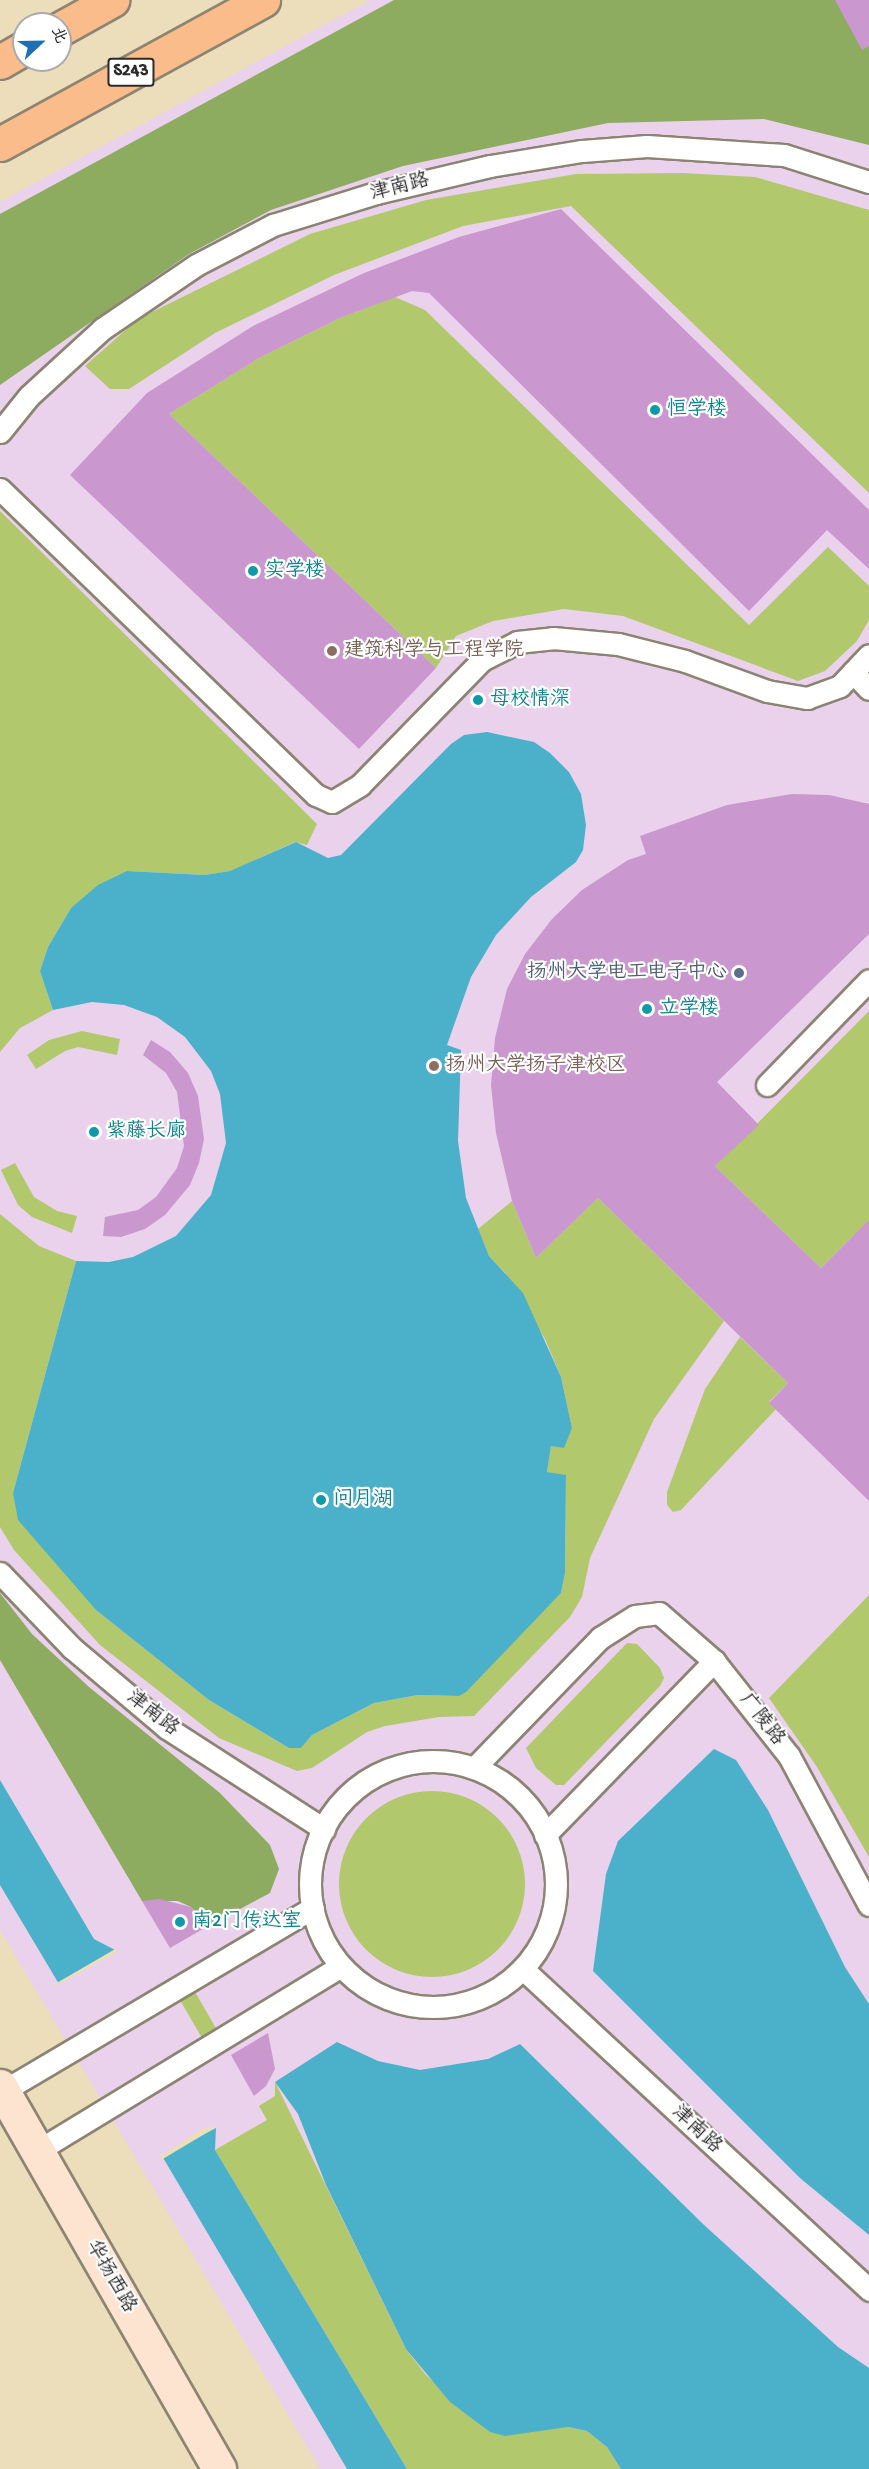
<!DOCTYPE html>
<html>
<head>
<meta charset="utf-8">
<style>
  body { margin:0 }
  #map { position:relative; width:869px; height:2469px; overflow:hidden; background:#ecdebb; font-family:"Gochi Hand","LXGW WenKai TC",sans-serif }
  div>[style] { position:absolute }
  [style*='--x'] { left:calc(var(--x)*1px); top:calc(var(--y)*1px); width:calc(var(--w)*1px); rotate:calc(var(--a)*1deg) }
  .built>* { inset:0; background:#ead1ec }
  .green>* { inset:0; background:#b2c86d; transform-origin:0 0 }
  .round { border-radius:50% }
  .forest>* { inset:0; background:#8dac60 }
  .water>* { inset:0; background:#4bb1ca }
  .pier>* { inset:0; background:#ecdebb }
  .building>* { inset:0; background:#ca98cf }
  .roads { filter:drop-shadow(2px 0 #8c8473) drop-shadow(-2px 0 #8c8473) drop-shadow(0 2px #8c8473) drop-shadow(0 -2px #8c8473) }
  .lane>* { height:21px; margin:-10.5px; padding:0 10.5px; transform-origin:10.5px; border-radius:10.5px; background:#fff }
  .lane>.ring { margin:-10.5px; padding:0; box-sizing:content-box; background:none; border:21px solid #fff; border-radius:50% }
  .secondary>* { height:33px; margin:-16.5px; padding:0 16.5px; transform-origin:16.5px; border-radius:16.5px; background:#fde4d0 }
  .primary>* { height:33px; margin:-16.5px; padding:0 16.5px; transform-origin:16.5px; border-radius:16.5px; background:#f9bc8a }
  .dots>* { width:16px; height:16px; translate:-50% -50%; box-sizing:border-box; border:3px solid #fff; border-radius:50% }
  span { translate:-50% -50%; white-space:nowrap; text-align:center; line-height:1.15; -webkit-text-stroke:4.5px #fff; paint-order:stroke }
  .shield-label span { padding:2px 4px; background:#fff; border:2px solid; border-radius:4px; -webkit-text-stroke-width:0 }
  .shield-label { font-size:18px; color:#2b2b2b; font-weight:700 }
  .street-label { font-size:20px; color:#2b2b2b }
  .culture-label { font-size:20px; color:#0d838f }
  .left { translate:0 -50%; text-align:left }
  .education-label { font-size:20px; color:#785e54 }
  .service-label { font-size:20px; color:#4e5e75 }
  .right { translate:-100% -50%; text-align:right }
  .north { position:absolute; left:12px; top:12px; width:60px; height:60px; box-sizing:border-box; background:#fff; border:2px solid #aaa; border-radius:50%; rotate:68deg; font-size:16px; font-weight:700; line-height:24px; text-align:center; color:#2b2b2b }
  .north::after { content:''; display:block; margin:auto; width:21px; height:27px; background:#1f6fb2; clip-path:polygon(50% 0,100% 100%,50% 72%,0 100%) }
</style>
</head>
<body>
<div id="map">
  <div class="built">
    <i style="clip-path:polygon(370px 0,869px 0,869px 2469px,320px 2469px,0 1930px,0 202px)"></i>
  </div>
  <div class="green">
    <i style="clip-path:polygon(683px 173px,755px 177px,869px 210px,869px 493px,571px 206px,463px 226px,334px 275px,215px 333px,129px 389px,110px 389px,85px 366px,138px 319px,310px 234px,426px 200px,576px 174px)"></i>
    <i style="clip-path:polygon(395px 297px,425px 310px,749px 625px,828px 547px,869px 586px,869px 620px,857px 641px,825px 671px,798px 681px,623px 616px,564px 609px,493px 621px,456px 636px,436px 668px,169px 414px,261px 357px,340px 318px)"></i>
    <i style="clip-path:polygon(0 511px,317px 824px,307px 845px,295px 842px,231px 871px,205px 875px,127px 871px,71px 908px,48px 947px,40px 971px,53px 1010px,20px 1028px,0 1052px)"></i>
    <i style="clip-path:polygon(869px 1011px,869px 1248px,854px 1235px,821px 1268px,715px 1166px)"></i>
    <i style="clip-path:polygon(82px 1031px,120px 1039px,117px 1055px,78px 1047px,65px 1051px,36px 1069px,27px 1055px,49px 1040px)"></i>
    <i style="clip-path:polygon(15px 1163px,34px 1197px,57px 1211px,77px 1216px,72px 1233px,32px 1217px,18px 1205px,1px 1170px)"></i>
    <i style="clip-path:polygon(598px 1198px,724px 1321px,654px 1419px,590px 1558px,582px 1597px,570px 1617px,474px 1716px,439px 1717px,385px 1726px,367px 1732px,312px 1768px,297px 1771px,219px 1738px,100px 1645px,14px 1550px,0 1527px,0 1214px,39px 1246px,76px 1261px,13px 1493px,96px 1610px,209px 1700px,289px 1748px,301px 1748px,312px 1735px,374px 1703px,418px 1695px,459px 1696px,561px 1593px,565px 1573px,566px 1476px,547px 1472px,551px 1445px,572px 1428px,561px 1377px,545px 1339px,505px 1273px,489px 1256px,478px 1229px,512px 1201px,536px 1258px)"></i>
    <i style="clip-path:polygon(740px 1337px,788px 1383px,769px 1402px,776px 1409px,681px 1510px,673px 1512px,667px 1505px,667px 1492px,705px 1389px)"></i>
    <i style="clip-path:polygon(869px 1595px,869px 1857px,817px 1767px,769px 1698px)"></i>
    <i style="clip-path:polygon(627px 1643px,637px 1644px,660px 1668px,664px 1678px,660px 1686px,564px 1785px,556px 1785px,536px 1768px,526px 1748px)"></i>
    <i class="round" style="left:339px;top:1791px;width:186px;height:186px"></i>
    <i style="left:191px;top:1985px;width:56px;height:17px;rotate:60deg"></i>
    <i style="clip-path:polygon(275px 2082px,406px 2349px,426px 2375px,490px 2432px,568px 2427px,587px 2431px,607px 2447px,621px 2469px,407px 2469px,215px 2150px,267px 2120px,259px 2106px,275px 2096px)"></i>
  </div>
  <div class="forest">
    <i style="clip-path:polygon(394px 0,869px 0,869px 145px,764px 119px,608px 123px,403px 166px,271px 210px,189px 254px,0 385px,0 214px)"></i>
    <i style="clip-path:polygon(0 1593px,32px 1634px,89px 1687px,220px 1793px,270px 1845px,279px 1869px,270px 1893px,208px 1926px,191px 1907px,178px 1901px,142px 1901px,0 1660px)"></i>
  </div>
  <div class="water">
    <i style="clip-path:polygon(487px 732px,534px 742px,550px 753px,569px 772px,581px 794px,586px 825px,583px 850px,576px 862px,531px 897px,496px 935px,471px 977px,447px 1045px,461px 1050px,458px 1141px,466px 1198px,489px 1256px,523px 1293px,561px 1377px,572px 1428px,564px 1448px,551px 1446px,547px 1472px,566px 1475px,565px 1573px,561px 1593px,466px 1692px,459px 1696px,418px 1695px,374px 1703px,312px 1735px,301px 1748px,289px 1748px,209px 1700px,96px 1610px,18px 1520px,13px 1493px,76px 1261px,109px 1262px,133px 1257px,176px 1236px,211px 1195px,226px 1143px,220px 1094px,211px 1071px,185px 1037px,157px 1017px,124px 1005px,92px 1002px,53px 1010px,40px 971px,48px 947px,71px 908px,98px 885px,127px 871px,205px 875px,230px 871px,296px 842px,328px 858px,341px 855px,451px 744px,464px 735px)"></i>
    <i style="clip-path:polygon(714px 1749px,736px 1760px,768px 1810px,845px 1967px,869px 2004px,869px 2235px,800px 2178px,593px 1971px,606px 1874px,618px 1841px)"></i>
    <i style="clip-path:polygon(0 1780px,94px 1939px,115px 1950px,59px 1984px,0 1885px)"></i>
    <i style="clip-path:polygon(337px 2042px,378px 2061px,420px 2070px,488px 2059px,520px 2044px,703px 2224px,838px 2347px,869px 2368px,869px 2469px,621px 2469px,607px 2447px,587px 2431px,568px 2427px,505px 2436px,490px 2432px,450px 2402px,406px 2349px,326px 2185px,298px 2114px,275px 2082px)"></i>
    <i style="clip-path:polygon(216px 2128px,215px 2150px,407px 2469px,347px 2469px,162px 2156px)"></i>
  </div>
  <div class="pier">
    <i style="clip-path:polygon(117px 1948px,116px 1953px,56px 1986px,55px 1984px)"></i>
    <i style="clip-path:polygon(218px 2126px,161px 2160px,159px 2157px,204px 2128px)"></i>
  </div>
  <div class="building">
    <i style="clip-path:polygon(835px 0,869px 0,869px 46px,862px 50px)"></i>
    <i style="clip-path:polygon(561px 209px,869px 510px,869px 569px,827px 530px,749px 611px,429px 293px,412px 291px,340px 318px,261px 357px,169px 414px,436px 668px,359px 749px,70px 475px,147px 393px,253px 326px,364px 273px,459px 237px)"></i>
    <i style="clip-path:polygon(792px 794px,829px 795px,869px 804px,869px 934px,717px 1082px,759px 1125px,715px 1166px,821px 1268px,869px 1220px,869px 1501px,769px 1403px,788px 1383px,598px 1198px,536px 1258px,512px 1201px,496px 1133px,491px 1085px,495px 1038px,507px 989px,525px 954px,552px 919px,582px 890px,628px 860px,646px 854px,640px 836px,727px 805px)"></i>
    <i style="clip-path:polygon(151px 1040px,170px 1052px,188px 1073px,198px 1096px,204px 1139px,199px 1163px,190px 1185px,165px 1215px,145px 1229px,121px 1237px,103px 1236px,105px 1217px,138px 1210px,156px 1197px,177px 1168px,184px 1146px,177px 1092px,166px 1073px,143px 1055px)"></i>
    <i style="clip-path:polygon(159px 1899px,191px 1907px,208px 1926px,170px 1948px,142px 1901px)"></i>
    <i style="clip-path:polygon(268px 2033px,275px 2069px,266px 2086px,254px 2096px,231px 2055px)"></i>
  </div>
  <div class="roads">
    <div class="lane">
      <i style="--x:0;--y:432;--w:46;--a:-51.1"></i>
      <i style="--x:29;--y:396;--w:99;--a:-42.5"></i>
      <i style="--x:102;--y:329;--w:114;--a:-34.2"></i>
      <i style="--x:196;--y:265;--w:87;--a:-27.5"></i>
      <i style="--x:273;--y:225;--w:108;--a:-17.3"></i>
      <i style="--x:376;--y:193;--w:117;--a:-13.3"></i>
      <i style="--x:490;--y:166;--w:93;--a:-9.3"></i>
      <i style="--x:582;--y:151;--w:65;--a:-4.4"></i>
      <i style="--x:647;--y:146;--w:137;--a:3.8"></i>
      <i style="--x:784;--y:155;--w:89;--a:17.6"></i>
      <i style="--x:0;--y:489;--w:440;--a:44.1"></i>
      <i style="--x:316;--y:795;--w:17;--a:24"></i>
      <i style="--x:332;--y:802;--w:33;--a:-31"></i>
      <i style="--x:360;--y:785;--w:175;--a:-45.7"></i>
      <i style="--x:482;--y:660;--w:39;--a:-27"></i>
      <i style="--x:517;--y:642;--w:36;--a:-6"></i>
      <i style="--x:553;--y:638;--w:65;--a:5.3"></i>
      <i style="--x:618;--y:644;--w:69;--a:14.2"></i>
      <i style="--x:685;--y:661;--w:87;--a:20.1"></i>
      <i style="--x:767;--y:691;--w:41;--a:9.9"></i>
      <i style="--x:807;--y:698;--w:35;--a:-20"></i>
      <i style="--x:840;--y:686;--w:42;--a:-46.9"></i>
      <i style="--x:853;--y:672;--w:23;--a:47"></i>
      <i style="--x:767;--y:1085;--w:146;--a:-45.8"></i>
      <i style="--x:0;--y:1573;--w:104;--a:46.2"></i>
      <i style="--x:72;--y:1648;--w:124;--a:40.1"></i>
      <i style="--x:167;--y:1728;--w:187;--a:32.8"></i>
      <i class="ring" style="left:310px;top:1761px;width:225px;height:225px"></i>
      <i style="--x:475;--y:1767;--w:180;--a:-45.9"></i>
      <i style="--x:600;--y:1638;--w:41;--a:-32.2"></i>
      <i style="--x:635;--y:1616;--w:24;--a:-7"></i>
      <i style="--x:659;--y:1613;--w:73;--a:41.1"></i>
      <i style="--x:714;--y:1661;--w:121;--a:51.7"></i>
      <i style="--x:789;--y:1756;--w:169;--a:61.8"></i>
      <i style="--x:545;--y:1835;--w:243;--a:-45.8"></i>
      <i style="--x:524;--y:1970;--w:471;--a:42.8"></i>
      <i style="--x:3;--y:2091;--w:360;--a:-30.6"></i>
      <i style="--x:37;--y:2151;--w:354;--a:-31.3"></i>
    </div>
    <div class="secondary">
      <i style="--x:0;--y:2086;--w:441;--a:60.2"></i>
    </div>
    <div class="primary">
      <i style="--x:60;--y:29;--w:60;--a:-29.1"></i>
      <i style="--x:0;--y:62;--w:28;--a:-30"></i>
      <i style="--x:0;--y:144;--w:300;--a:-28.7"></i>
    </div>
  </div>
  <div class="dots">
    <i style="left:655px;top:410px;background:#0f9aa8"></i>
    <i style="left:253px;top:571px;background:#0f9aa8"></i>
    <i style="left:332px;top:651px;background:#8d6e63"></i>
    <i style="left:478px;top:700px;background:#0f9aa8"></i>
    <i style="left:739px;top:973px;background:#5c6f8a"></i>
    <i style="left:647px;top:1009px;background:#0f9aa8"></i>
    <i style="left:434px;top:1066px;background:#8d6e63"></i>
    <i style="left:94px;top:1132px;background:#0f9aa8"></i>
    <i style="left:321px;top:1500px;background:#0f9aa8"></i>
    <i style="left:180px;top:1922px;background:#0f9aa8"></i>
  </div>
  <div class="shield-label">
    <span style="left:131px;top:72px">S243</span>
  </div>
  <div class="street-label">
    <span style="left:400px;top:188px;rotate:-14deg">津南路</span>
    <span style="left:152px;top:1714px;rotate:38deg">津南路</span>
    <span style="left:761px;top:1720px;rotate:52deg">广陵路</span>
    <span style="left:696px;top:2130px;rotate:43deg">津南路</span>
    <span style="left:110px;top:2277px;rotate:60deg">华扬西路</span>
  </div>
  <div class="culture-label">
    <span class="left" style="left:667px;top:410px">恒学楼</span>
    <span class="left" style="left:265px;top:571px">实学楼</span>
    <span class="left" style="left:490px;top:700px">母校情深</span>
    <span class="left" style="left:659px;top:1009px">立学楼</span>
    <span class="left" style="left:106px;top:1132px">紫藤长廊</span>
    <span class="left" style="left:333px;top:1500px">问月湖</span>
    <span class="left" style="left:192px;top:1922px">南2门传达室</span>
  </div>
  <div class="education-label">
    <span class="left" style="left:344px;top:651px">建筑科学与工程学院</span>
    <span class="left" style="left:446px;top:1066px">扬州大学扬子津校区</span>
  </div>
  <div class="service-label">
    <span class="right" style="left:727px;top:973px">扬州大学电工电子中心</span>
  </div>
  <div class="north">北</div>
</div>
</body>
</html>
